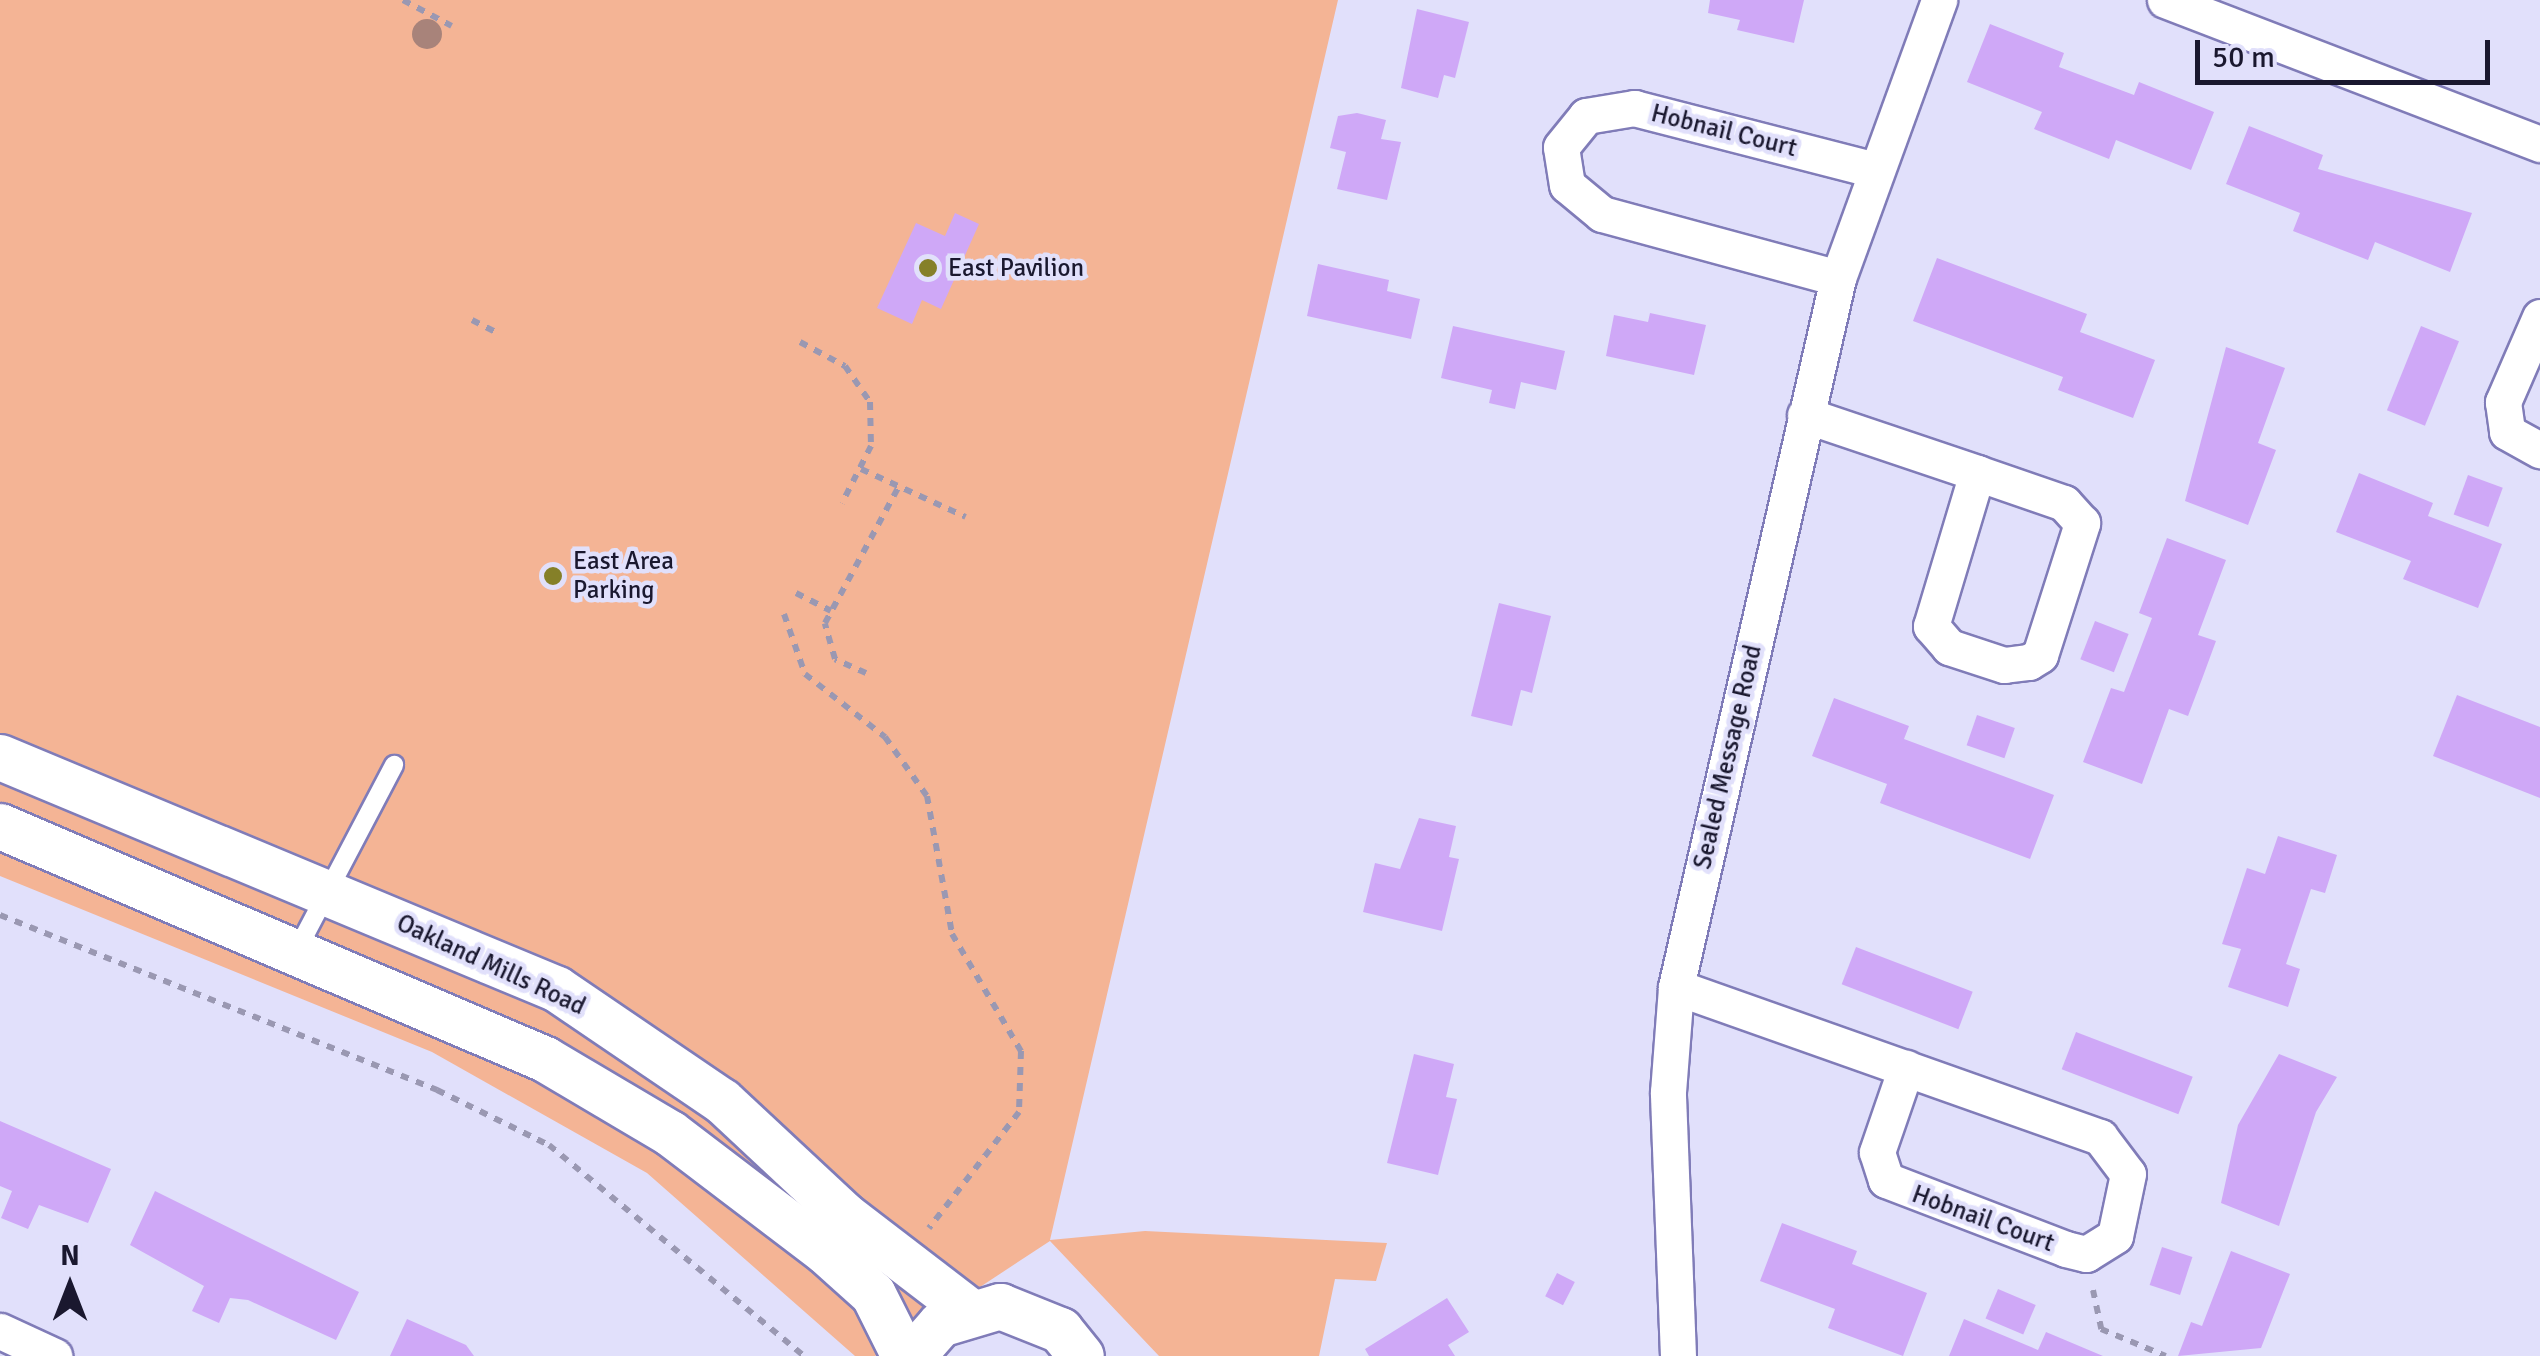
<!DOCTYPE html>
<html>
<head>
<meta charset="utf-8">
<style>
  body { margin:0 }
  #map { position:relative; width:2540px; height:1356px; overflow:hidden; background:#e1e0fb; font-family:Signika,sans-serif }
  div>[style] { position:absolute }
  [style*='--x'] { left:calc(var(--x)*1px); top:calc(var(--y)*1px); width:calc(var(--w)*1px); rotate:calc(var(--a)*1deg) }
  .green>* { inset:0; background:#f4b495 }
  .building>* { inset:0; background:#cfa8f7; transform-origin:0 0 }
  .path>* { height:6px; margin-top:-3px; transform-origin:0; background:repeating-linear-gradient(90deg,#9a98b2 0 8px,transparent 0 16px) }
  .roads { filter:drop-shadow(2px 0 #807cb8) drop-shadow(-2px 0 #807cb8) drop-shadow(0 2px #807cb8) drop-shadow(0 -2px #807cb8) }
  .service>* { height:18px; margin:-9px; padding:0 9px; transform-origin:9px; border-radius:9px; background:#fff }
  .minor>* { height:35px; margin:-17.5px; padding:0 17.5px; transform-origin:17.5px; border-radius:17.5px; background:#fff }
  .tertiary>* { height:45px; margin:-22.5px; padding:0 22.5px; transform-origin:22.5px; border-radius:22.5px; background:#fff }
  .trees>* { width:30px; height:30px; margin:-15px; border-radius:50%; background:#a8837a }
  .dots>* { width:28px; height:28px; translate:-50% -50%; box-sizing:border-box; border:5px solid #e1e0fb; border-radius:50% }
  span { translate:-50% -50%; white-space:nowrap; text-align:center; line-height:1.15; -webkit-text-stroke:9px #e1e0fb; paint-order:stroke }
  .street-label { font-size:25px; color:#1a182f }
  .poi-label { font-size:25px; color:#1a182f }
  .left { translate:0 -50%; text-align:left }
  .north { position:absolute; left:20px; top:1236px; width:100px; height:100px; -webkit-text-stroke:8px #e1e0fb; paint-order:stroke; rotate:0deg; font-size:28px; font-weight:700; line-height:40px; text-align:center; color:#1a182f }
  .north::after { content:''; display:block; margin:auto; width:35px; height:45px; background:#1a182f; clip-path:polygon(50% 0,100% 100%,50% 72%,0 100%) }
  .scale { position:absolute; left:2195px; top:40px; width:295px; height:45px; box-sizing:border-box; border:5px solid #1a182f; border-top:0; padding-left:12px; font-size:30px; line-height:35px; white-space:nowrap; color:#1a182f; -webkit-text-stroke:8px #e1e0fb; paint-order:stroke }
</style>
</head>
<body>
<div id="map">
  <div class="green">
    <i style="clip-path:polygon(0 0,1338px 0,1050px 1240px,1145px 1231px,1387px 1243px,1376px 1281px,1335px 1279px,1319px 1356px,1159px 1356px,1050px 1241px,875px 1356px,855px 1356px,647px 1173px,432px 1052px,0 876px)"></i>
  </div>
  <div class="building">
    <i style="clip-path:polygon(1710px 0,1804px 0,1794px 43px,1737px 30px,1740px 20px,1708px 13px)"></i>
    <i style="clip-path:polygon(1417px 9px,1469px 22px,1455px 78px,1444px 75px,1438px 98px,1401px 88px)"></i>
    <i style="clip-path:polygon(1990px 24px,2064px 53px,2059px 67px,2134px 95px,2139px 82px,2214px 112px,2191px 170px,2116px 140px,2109px 159px,2034px 129px,2042px 112px,1967px 82px)"></i>
    <i style="clip-path:polygon(1357px 113px,1386px 120px,1381px 139px,1401px 142px,1387px 200px,1337px 189px,1346px 152px,1330px 148px,1338px 116px)"></i>
    <i style="clip-path:polygon(2249px 126px,2323px 155px,2318px 169px,2472px 213px,2450px 272px,2375px 242px,2368px 260px,2293px 231px,2300px 213px,2226px 184px)"></i>
    <i style="clip-path:polygon(955px 213px,979px 224px,941px 309px,922px 300px,912px 324px,877px 308px,916px 223px,945px 236px)"></i>
    <i style="clip-path:polygon(1937px 258px,2087px 314px,2080px 332px,2155px 360px,2133px 418px,2058px 390px,2063px 377px,1913px 321px)"></i>
    <i style="clip-path:polygon(1318px 264px,1389px 280px,1387px 291px,1420px 299px,1411px 339px,1307px 316px)"></i>
    <i style="clip-path:polygon(1650px 313px,1706px 325px,1694px 375px,1606px 356px,1614px 315px,1648px 322px)"></i>
    <i style="clip-path:polygon(1453px 326px,1565px 351px,1556px 390px,1521px 382px,1515px 409px,1489px 403px,1492px 390px,1441px 378px)"></i>
    <i style="left:2421px;top:326px;width:41px;height:91px;rotate:22deg"></i>
    <i style="clip-path:polygon(2226px 347px,2285px 368px,2258px 443px,2276px 450px,2248px 525px,2185px 501px)"></i>
    <i style="clip-path:polygon(2359px 473px,2433px 503px,2428px 516px,2502px 544px,2478px 608px,2403px 579px,2411px 561px,2336px 532px)"></i>
    <i style="left:2468px;top:475px;width:37px;height:42px;rotate:20deg"></i>
    <i style="clip-path:polygon(2167px 538px,2226px 560px,2198px 635px,2216px 641px,2202px 679px,2188px 716px,2169px 709px,2142px 784px,2083px 762px,2111px 688px,2124px 692px,2152px 618px,2139px 613px)"></i>
    <i style="clip-path:polygon(1499px 603px,1551px 616px,1532px 693px,1521px 690px,1512px 726px,1471px 716px)"></i>
    <i style="left:2095px;top:621px;width:36px;height:41px;rotate:21deg"></i>
    <i style="clip-path:polygon(2457px 695px,2540px 727px,2540px 798px,2433px 756px)"></i>
    <i style="clip-path:polygon(1834px 698px,1909px 726px,1904px 739px,2054px 795px,2030px 859px,1880px 803px,1887px 784px,1812px 756px)"></i>
    <i style="left:1977px;top:715px;width:40px;height:32px;rotate:19deg"></i>
    <i style="clip-path:polygon(1419px 818px,1456px 826px,1449px 857px,1459px 859px,1442px 931px,1363px 912px,1375px 863px,1400px 869px)"></i>
    <i style="clip-path:polygon(2278px 836px,2337px 855px,2325px 893px,2311px 889px,2286px 964px,2300px 969px,2288px 1007px,2228px 987px,2241px 949px,2222px 944px,2247px 868px,2265px 874px)"></i>
    <i style="left:1856px;top:947px;width:125px;height:40px;rotate:21deg"></i>
    <i style="left:2076px;top:1032px;width:125px;height:40px;rotate:21deg"></i>
    <i style="clip-path:polygon(1414px 1054px,1454px 1064px,1446px 1097px,1457px 1099px,1438px 1175px,1387px 1163px)"></i>
    <i style="clip-path:polygon(2279px 1054px,2337px 1077px,2316px 1112px,2279px 1226px,2221px 1203px,2238px 1125px)"></i>
    <i style="clip-path:polygon(0 1121px,111px 1169px,88px 1223px,39px 1205px,28px 1229px,1px 1218px,12px 1191px,0 1186px)"></i>
    <i style="clip-path:polygon(155px 1191px,359px 1292px,336px 1340px,248px 1300px,230px 1298px,219px 1323px,192px 1311px,204px 1286px,130px 1245px)"></i>
    <i style="clip-path:polygon(1782px 1223px,1857px 1251px,1852px 1264px,1927px 1293px,1903px 1356px,1828px 1328px,1835px 1309px,1760px 1281px)"></i>
    <i style="left:2162px;top:1247px;width:32px;height:40px;rotate:18deg"></i>
    <i style="clip-path:polygon(2231px 1251px,2290px 1274px,2261px 1348px,2178px 1356px,2191px 1322px,2202px 1326px)"></i>
    <i style="left:1557px;top:1273px;width:20px;height:26px;rotate:27deg"></i>
    <i style="left:1998px;top:1289px;width:41px;height:32px;rotate:23deg"></i>
    <i style="clip-path:polygon(1447px 1298px,1469px 1332px,1448px 1345px,1455px 1356px,1369px 1356px,1365px 1349px)"></i>
    <i style="clip-path:polygon(407px 1319px,466px 1345px,474px 1356px,390px 1356px)"></i>
    <i style="clip-path:polygon(1964px 1319px,2038px 1350px,2046px 1332px,2103px 1356px,1949px 1356px)"></i>
  </div>
  <div class="path">
    <i style="--x:403;--y:0;--w:55;--a:28"></i>
    <i style="--x:472;--y:320;--w:27;--a:27"></i>
    <i style="--x:800;--y:342;--w:51;--a:28.1"></i>
    <i style="--x:845;--y:366;--w:44;--a:55.2"></i>
    <i style="--x:870;--y:402;--w:44;--a:88.7"></i>
    <i style="--x:871;--y:446;--w:64;--a:117"></i>
    <i style="--x:861;--y:469;--w:115;--a:24.6"></i>
    <i style="--x:796;--y:593;--w:39;--a:27"></i>
    <i style="--x:784;--y:614;--w:64;--a:70.7"></i>
    <i style="--x:805;--y:674;--w:102;--a:38.2"></i>
    <i style="--x:885;--y:737;--w:72;--a:54.6"></i>
    <i style="--x:927;--y:796;--w:140;--a:79.7"></i>
    <i style="--x:952;--y:934;--w:136;--a:59.5"></i>
    <i style="--x:1021;--y:1051;--w:61;--a:91.9"></i>
    <i style="--x:1019;--y:1112;--w:147;--a:127.8"></i>
    <i style="--x:866;--y:673;--w:34;--a:-156"></i>
    <i style="--x:835;--y:659;--w:37;--a:-106"></i>
    <i style="--x:825;--y:623;--w:153;--a:-61.6"></i>
    <i style="--x:0;--y:915;--w:471;--a:21.8"></i>
    <i style="--x:437;--y:1090;--w:125;--a:26.2"></i>
    <i style="--x:549;--y:1145;--w:331;--a:39.6"></i>
    <i style="--x:2093;--y:1290;--w:40;--a:78"></i>
    <i style="--x:2101;--y:1329;--w:70;--a:22.6"></i>
  </div>
  <div class="roads">
    <div class="service">
      <i style="--x:298;--y:948;--w:207;--a:-62.3"></i>
    </div>
    <div class="minor">
      <i style="--x:2165;--y:0;--w:402;--a:21"></i>
      <i style="--x:1838;--y:278;--w:245;--a:-164.8"></i>
      <i style="--x:1602;--y:214;--w:45;--a:-140.4"></i>
      <i style="--x:1567;--y:185;--w:38;--a:-99"></i>
      <i style="--x:1561;--y:147;--w:40;--a:-51"></i>
      <i style="--x:1586;--y:116;--w:49;--a:-9.5"></i>
      <i style="--x:1634;--y:108;--w:245;--a:14.4"></i>
      <i style="--x:2540;--y:317;--w:93;--a:113.5"></i>
      <i style="--x:2503;--y:402;--w:30;--a:82"></i>
      <i style="--x:2507;--y:432;--w:38;--a:29"></i>
      <i style="--x:1805;--y:415;--w:182;--a:18.6"></i>
      <i style="--x:1977;--y:473;--w:160;--a:106.7"></i>
      <i style="--x:1931;--y:626;--w:28;--a:49"></i>
      <i style="--x:1949;--y:647;--w:58;--a:18.1"></i>
      <i style="--x:2004;--y:665;--w:25;--a:-7"></i>
      <i style="--x:2029;--y:662;--w:13;--a:-32"></i>
      <i style="--x:2040;--y:655;--w:139;--a:-72.3"></i>
      <i style="--x:2082;--y:523;--w:27;--a:-132"></i>
      <i style="--x:2064;--y:503;--w:92;--a:-161"></i>
      <i style="--x:1676;--y:987;--w:450;--a:19.5"></i>
      <i style="--x:2100;--y:1137;--w:46;--a:52.9"></i>
      <i style="--x:2128;--y:1174;--w:63;--a:101.8"></i>
      <i style="--x:2115;--y:1236;--w:34;--a:148"></i>
      <i style="--x:2086;--y:1254;--w:21;--a:-166"></i>
      <i style="--x:2066;--y:1249;--w:193;--a:-159"></i>
      <i style="--x:1886;--y:1180;--w:29;--a:-108"></i>
      <i style="--x:1877;--y:1152;--w:89;--a:-71"></i>
      <i style="--x:0;--y:1331;--w:60;--a:24.8"></i>
      <i style="--x:1678;--y:1356;--w:264;--a:-92.2"></i>
      <i style="--x:1668;--y:1092;--w:105;--a:-85.6"></i>
      <i style="--x:1676;--y:987;--w:727;--a:-77.13"></i>
      <i style="--x:1838;--y:278;--w:296;--a:-70"></i>
    </div>
    <div class="tertiary">
      <i style="--x:0;--y:757;--w:603;--a:22.61"></i>
      <i style="--x:557;--y:989;--w:199;--a:34.2"></i>
      <i style="--x:722;--y:1101;--w:166;--a:43"></i>
      <i style="--x:843;--y:1214;--w:158;--a:37.5"></i>
      <i style="--x:0;--y:826;--w:593;--a:23.15"></i>
      <i style="--x:545;--y:1059;--w:145;--a:30.6"></i>
      <i style="--x:670;--y:1133;--w:195;--a:37.3"></i>
      <i style="--x:825;--y:1251;--w:64;--a:41.9"></i>
      <i style="--x:873;--y:1294;--w:69;--a:63.4"></i>
      <i style="--x:912;--y:1356;--w:43;--a:-48.8"></i>
      <i style="--x:940;--y:1324;--w:63;--a:-16.7"></i>
      <i style="--x:1000;--y:1306;--w:65;--a:21.8"></i>
      <i style="--x:1060;--y:1330;--w:33;--a:51"></i>
    </div>
  </div>
  <div class="trees">
    <i style="left:427px;top:34px"></i>
  </div>
  <div class="dots">
    <i style="left:928px;top:268px;background:#858028"></i>
    <i style="left:553px;top:576px;background:#858028"></i>
  </div>
  <div class="street-label">
    <span style="left:1724px;top:131px;rotate:14deg">Hobnail Court</span>
    <span style="left:1728px;top:757px;rotate:-77deg">Sealed Message Road</span>
    <span style="left:491px;top:965px;rotate:25deg">Oakland Mills Road</span>
    <span style="left:1983px;top:1219px;rotate:20deg">Hobnail Court</span>
  </div>
  <div class="poi-label">
    <span class="left" style="left:948px;top:268px">East Pavilion</span>
    <span class="left" style="left:573px;top:576px">East Area<br>Parking</span>
  </div>
  <div class="north">N</div>
  <div class="scale">50 m</div>
</div>
</body>
</html>
